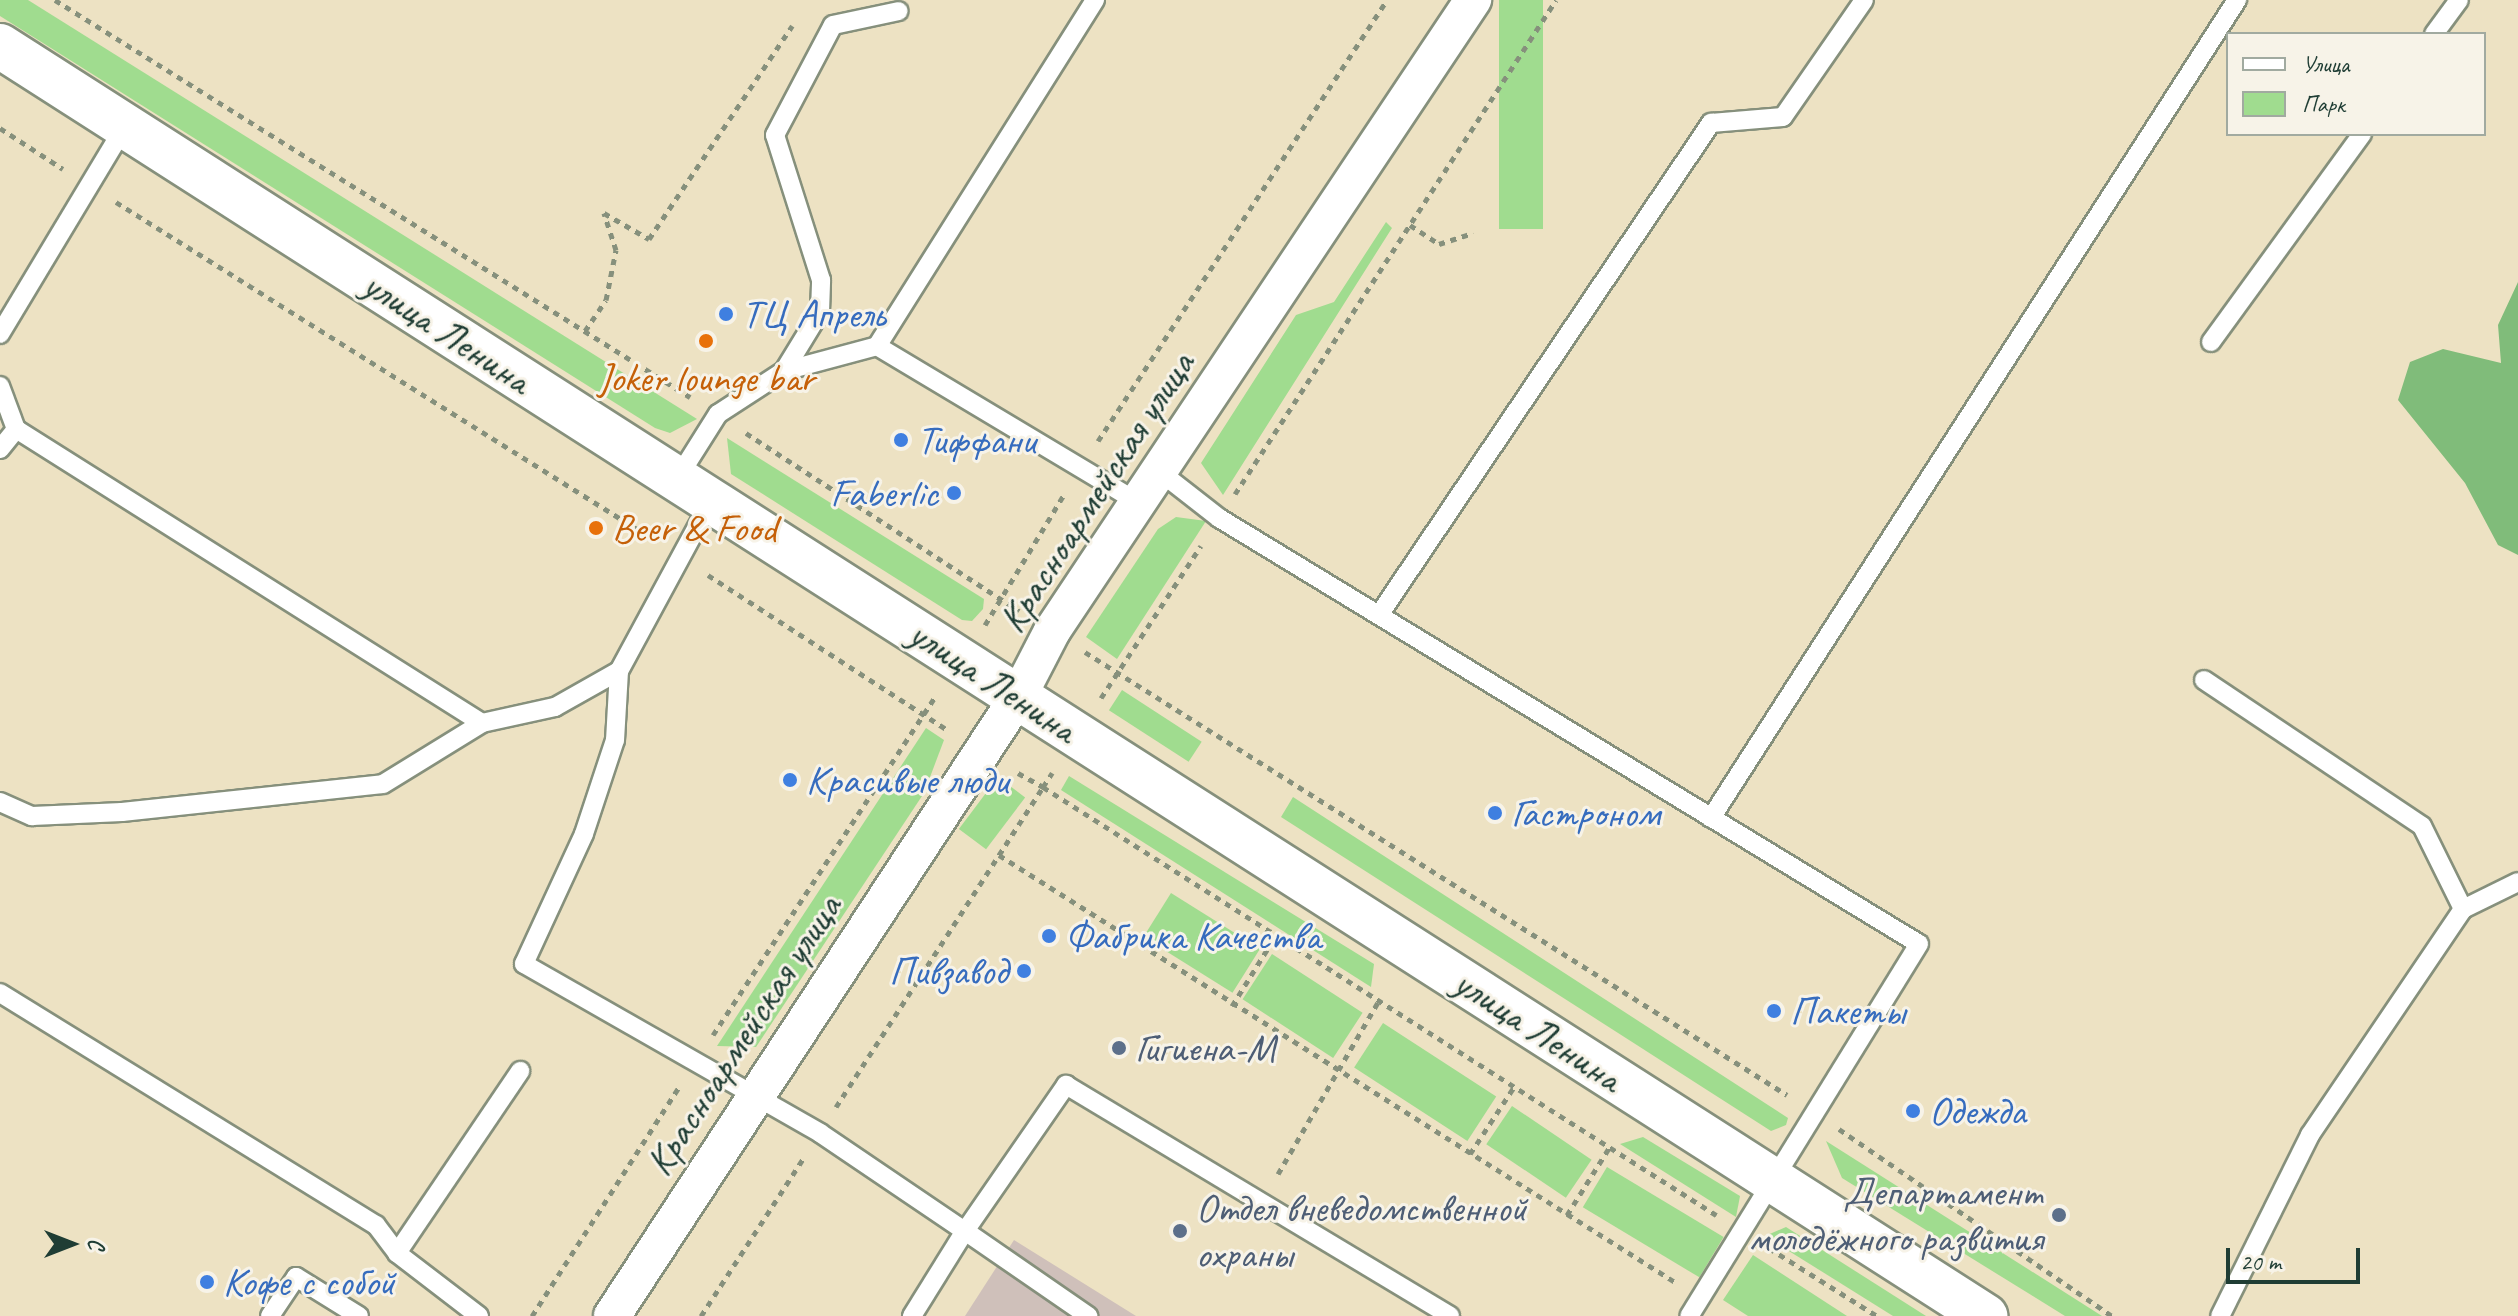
<!DOCTYPE html>
<html>
<head>
<meta charset="utf-8">
<style>
  body { margin:0 }
  #map { position:relative; width:2518px; height:1316px; overflow:hidden; background:#ede2c3; font-family:Caveat,sans-serif }
  div>[style] { position:absolute }
  [style*='--x'] { left:calc(var(--x)*1px); top:calc(var(--y)*1px); width:calc(var(--w)*1px); rotate:calc(var(--a)*1deg) }
  .industrial>* { inset:0; background:#cfc0ba }
  .green>* { inset:0; background:#a0dc8f; transform-origin:0 0 }
  .forest>* { inset:0; background:#80bc7a }
  .path>* { height:5px; margin-top:-2.5px; transform-origin:0; background:repeating-linear-gradient(90deg,#86907c 0 6px,transparent 0 12px) }
  .roads { filter:drop-shadow(2px 0 #86907c) drop-shadow(-2px 0 #86907c) drop-shadow(0 2px #86907c) drop-shadow(0 -2px #86907c) }
  .service>* { height:18px; margin:-9px; padding:0 9px; transform-origin:9px; border-radius:9px; background:#fff }
  .minor>* { height:36px; margin:-18px; padding:0 18px; transform-origin:18px; border-radius:18px; background:#fff }
  .tertiary>* { height:44px; margin:-22px; padding:0 22px; transform-origin:22px; border-radius:22px; background:#fff }
  .dots>* { width:22px; height:22px; translate:-50% -50%; box-sizing:border-box; border:4px solid #f7f3e8; border-radius:50% }
  span { translate:-50% -50%; white-space:nowrap; text-align:center; line-height:1.15; -webkit-text-stroke:6px #f7f3e8; paint-order:stroke }
  .shop-label { font-size:40px; color:#366cbe }
  .left { translate:0 -50%; text-align:left }
  .right { translate:-100% -50%; text-align:right }
  .street-label { font-size:40px; color:#1f3d34 }
  .food-label { font-size:40px; color:#c56008 }
  .service-label { font-size:40px; color:#4e5e75 }
  .legend { position:absolute; left:2226px; top:32px; width:260px; height:104px; box-sizing:border-box; background:#f7f3e8; border:2px solid #a1aaa0; margin:0; padding:10px 14px; list-style:none; font-size:24px; color:#1f3d34 }
  .legend li { display:flex; align-items:center; gap:16px; height:40px }
  .legend b { width:40px; border:2px solid #a1aaa0 }
  .north { position:absolute; left:32px; top:1204px; width:80px; height:80px; -webkit-text-stroke:6px #f7f3e8; paint-order:stroke; rotate:90deg; font-size:22px; font-weight:700; line-height:32px; text-align:center; color:#1f3d34 }
  .north::after { content:''; display:block; margin:auto; width:28px; height:36px; background:#1f3d34; clip-path:polygon(50% 0,100% 100%,50% 72%,0 100%) }
  .scale { position:absolute; left:2226px; top:1248px; width:134px; height:36px; box-sizing:border-box; border:4px solid #1f3d34; border-top:0; padding-left:10px; font-size:24px; line-height:28px; white-space:nowrap; color:#1f3d34; -webkit-text-stroke:6px #f7f3e8; paint-order:stroke }
</style>
</head>
<body>
<div id="map">
  <div class="industrial">
    <i style="clip-path:polygon(1014px 1240px,1136px 1316px,965px 1316px)"></i>
  </div>
  <div class="green">
    <i style="clip-path:polygon(0 0,28px 0,697px 419px,670px 433px,655px 428px,0 16px)"></i>
    <i style="left:1499px;top:0;width:44px;height:229px"></i>
    <i style="clip-path:polygon(1386px 222px,1392px 228px,1223px 495px,1201px 463px,1296px 315px,1334px 302px)"></i>
    <i style="clip-path:polygon(727px 438px,984px 599px,983px 609px,972px 621px,962px 620px,731px 474px)"></i>
    <i style="clip-path:polygon(1176px 517px,1206px 521px,1117px 659px,1086px 637px,1158px 529px)"></i>
    <i style="left:1122px;top:690px;width:95px;height:24px;rotate:33deg"></i>
    <i style="clip-path:polygon(926px 728px,944px 740px,924px 793px,756px 1047px,717px 1046px)"></i>
    <i style="clip-path:polygon(1069px 776px,1374px 964px,1371px 987px,1061px 790px)"></i>
    <i style="left:998px;top:777px;width:34px;height:65px;rotate:37deg"></i>
    <i style="clip-path:polygon(1293px 797px,1788px 1118px,1786px 1125px,1771px 1131px,1281px 817px)"></i>
    <i style="left:1171px;top:893px;width:105px;height:52px;rotate:32deg"></i>
    <i style="left:1272px;top:954px;width:108px;height:54px;rotate:33deg"></i>
    <i style="left:1383px;top:1023px;width:135px;height:53px;rotate:33deg"></i>
    <i style="left:1512px;top:1106px;width:96px;height:46px;rotate:34deg"></i>
    <i style="clip-path:polygon(1643px 1137px,1740px 1196px,1736px 1217px,1620px 1144px)"></i>
    <i style="clip-path:polygon(1826px 1141px,2102px 1316px,2065px 1316px,1842px 1178px)"></i>
    <i style="left:1607px;top:1167px;width:136px;height:47px;rotate:31deg"></i>
    <i style="clip-path:polygon(1786px 1227px,1926px 1316px,1893px 1316px,1765px 1236px)"></i>
    <i style="clip-path:polygon(1753px 1255px,1847px 1316px,1748px 1316px,1723px 1300px)"></i>
  </div>
  <div class="forest">
    <i style="clip-path:polygon(2518px 282px,2518px 555px,2498px 545px,2465px 483px,2398px 400px,2410px 362px,2443px 349px,2501px 363px,2498px 325px)"></i>
  </div>
  <div class="path">
    <i style="--x:55;--y:0;--w:749;--a:32.01"></i>
    <i style="--x:0;--y:128;--w:75;--a:33.1"></i>
    <i style="--x:116;--y:202;--w:638;--a:32.12"></i>
    <i style="--x:1410;--y:225;--w:35;--a:33"></i>
    <i style="--x:1439;--y:244;--w:36;--a:-18"></i>
    <i style="--x:585;--y:331;--w:37;--a:-56"></i>
    <i style="--x:606;--y:300;--w:51;--a:-78.7"></i>
    <i style="--x:616;--y:250;--w:39;--a:-108"></i>
    <i style="--x:604;--y:213;--w:52;--a:30"></i>
    <i style="--x:649;--y:239;--w:257;--a:-56.1"></i>
    <i style="--x:746;--y:433;--w:326;--a:33.1"></i>
    <i style="--x:1098;--y:441;--w:527;--a:-56.76"></i>
    <i style="--x:1235;--y:494;--w:589;--a:-56.98"></i>
    <i style="--x:708;--y:575;--w:286;--a:32.9"></i>
    <i style="--x:985;--y:625;--w:154;--a:-58.8"></i>
    <i style="--x:1085;--y:652;--w:830;--a:32.25"></i>
    <i style="--x:1101;--y:698;--w:182;--a:-56.7"></i>
    <i style="--x:1018;--y:773;--w:29;--a:29"></i>
    <i style="--x:1043;--y:787;--w:17;--a:-57"></i>
    <i style="--x:999;--y:855;--w:800;--a:32.28"></i>
    <i style="--x:1232;--y:1006;--w:81;--a:-58.1"></i>
    <i style="--x:713;--y:1035;--w:406;--a:-56.7"></i>
    <i style="--x:836;--y:1107;--w:381;--a:-57.1"></i>
    <i style="--x:1043;--y:787;--w:798;--a:32.45"></i>
    <i style="--x:1839;--y:1129;--w:331;--a:34.4"></i>
    <i style="--x:1470;--y:1154;--w:80;--a:-56.7"></i>
    <i style="--x:1278;--y:1174;--w:199;--a:-59.8"></i>
    <i style="--x:1567;--y:1215;--w:79;--a:-57.9"></i>
    <i style="--x:1769;--y:1248;--w:128;--a:32.2"></i>
    <i style="--x:532;--y:1316;--w:272;--a:-57.3"></i>
    <i style="--x:701;--y:1316;--w:187;--a:-57"></i>
  </div>
  <div class="roads">
    <div class="service">
      <i style="--x:1095;--y:0;--w:409;--a:122.2"></i>
      <i style="--x:877;--y:346;--w:305;--a:30.9"></i>
      <i style="--x:2434;--y:34;--w:42;--a:-53.7"></i>
      <i style="--x:0;--y:334;--w:243;--a:-59"></i>
      <i style="--x:2211;--y:342;--w:257;--a:-54"></i>
      <i style="--x:784;--y:371;--w:69;--a:-58.6"></i>
      <i style="--x:820;--y:312;--w:32;--a:-88"></i>
      <i style="--x:821;--y:280;--w:152;--a:-107.6"></i>
      <i style="--x:775;--y:135;--w:124;--a:-62.2"></i>
      <i style="--x:833;--y:25;--w:67;--a:-12"></i>
      <i style="--x:0;--y:386;--w:46;--a:69.6"></i>
      <i style="--x:16;--y:429;--w:551;--a:32.25"></i>
      <i style="--x:482;--y:723;--w:75;--a:-12.4"></i>
      <i style="--x:555;--y:707;--w:73;--a:-29.4"></i>
      <i style="--x:0;--y:449;--w:26;--a:-51"></i>
      <i style="--x:1160;--y:472;--w:75;--a:37.9"></i>
      <i style="--x:1219;--y:518;--w:819;--a:31.32"></i>
      <i style="--x:1919;--y:944;--w:437;--a:121.7"></i>
      <i style="--x:677;--y:479;--w:77;--a:-57.8"></i>
      <i style="--x:718;--y:414;--w:79;--a:-33.1"></i>
      <i style="--x:784;--y:371;--w:96;--a:-15"></i>
      <i style="--x:711;--y:501;--w:193;--a:118.4"></i>
      <i style="--x:619;--y:671;--w:69;--a:93.3"></i>
      <i style="--x:615;--y:740;--w:99;--a:108.3"></i>
      <i style="--x:584;--y:834;--w:143;--a:114.8"></i>
      <i style="--x:524;--y:964;--w:341;--a:29.7"></i>
      <i style="--x:820;--y:1133;--w:175;--a:34.1"></i>
      <i style="--x:965;--y:1231;--w:178;--a:-55.3"></i>
      <i style="--x:1066;--y:1085;--w:448;--a:31"></i>
      <i style="--x:1379;--y:615;--w:594;--a:-55.99"></i>
      <i style="--x:1711;--y:123;--w:72;--a:-4.8"></i>
      <i style="--x:1783;--y:117;--w:142;--a:-55.3"></i>
      <i style="--x:2204;--y:680;--w:262;--a:33.8"></i>
      <i style="--x:2422;--y:826;--w:93;--a:63.7"></i>
      <i style="--x:2463;--y:909;--w:273;--a:124.1"></i>
      <i style="--x:2310;--y:1135;--w:202;--a:116.4"></i>
      <i style="--x:0;--y:802;--w:35;--a:24"></i>
      <i style="--x:32;--y:816;--w:90;--a:-2.5"></i>
      <i style="--x:122;--y:812;--w:262;--a:-6.1"></i>
      <i style="--x:383;--y:784;--w:116;--a:-31.6"></i>
      <i style="--x:1711;--y:818;--w:973;--a:-57.26"></i>
      <i style="--x:2463;--y:909;--w:61;--a:-26.1"></i>
      <i style="--x:0;--y:993;--w:442;--a:31.7"></i>
      <i style="--x:376;--y:1225;--w:35;--a:53"></i>
      <i style="--x:270;--y:1316;--w:47;--a:-56.3"></i>
      <i style="--x:296;--y:1277;--w:74;--a:31.8"></i>
      <i style="--x:479;--y:1316;--w:103;--a:-142.5"></i>
      <i style="--x:397;--y:1253;--w:220;--a:-55.9"></i>
      <i style="--x:912;--y:1316;--w:100;--a:-58.1"></i>
      <i style="--x:965;--y:1231;--w:150;--a:34.6"></i>
    </div>
    <div class="minor">
      <i style="--x:612;--y:1316;--w:740;--a:-56.74"></i>
      <i style="--x:1018;--y:697;--w:74;--a:-62.7"></i>
      <i style="--x:1052;--y:631;--w:759;--a:-56.29"></i>
    </div>
    <div class="tertiary">
      <i style="--x:0;--y:46;--w:2357;--a:32.61"></i>
    </div>
  </div>
  <div class="dots">
    <i style="left:726px;top:314px;background:#3f7fe0"></i>
    <i style="left:706px;top:341px;background:#e8710a"></i>
    <i style="left:901px;top:440px;background:#3f7fe0"></i>
    <i style="left:954px;top:493px;background:#3f7fe0"></i>
    <i style="left:596px;top:528px;background:#e8710a"></i>
    <i style="left:790px;top:780px;background:#3f7fe0"></i>
    <i style="left:1495px;top:813px;background:#3f7fe0"></i>
    <i style="left:1049px;top:936px;background:#3f7fe0"></i>
    <i style="left:1024px;top:971px;background:#3f7fe0"></i>
    <i style="left:1774px;top:1011px;background:#3f7fe0"></i>
    <i style="left:1119px;top:1048px;background:#5c6f8a"></i>
    <i style="left:1913px;top:1111px;background:#3f7fe0"></i>
    <i style="left:2059px;top:1215px;background:#5c6f8a"></i>
    <i style="left:1180px;top:1231px;background:#5c6f8a"></i>
    <i style="left:207px;top:1282px;background:#3f7fe0"></i>
  </div>
  <div class="shop-label">
    <span class="left" style="left:742px;top:314px">ТЦ Апрель</span>
    <span class="left" style="left:917px;top:440px">Тиффани</span>
    <span class="right" style="left:938px;top:493px">Faberlic</span>
    <span class="left" style="left:806px;top:780px">Красивые люди</span>
    <span class="left" style="left:1511px;top:813px">Гастроном</span>
    <span class="left" style="left:1065px;top:936px">Фабрика Качества</span>
    <span class="right" style="left:1008px;top:971px">Пивзавод</span>
    <span class="left" style="left:1790px;top:1011px">Пакеты</span>
    <span class="left" style="left:1929px;top:1111px">Одежда</span>
    <span class="left" style="left:223px;top:1282px">Кофе с собой</span>
  </div>
  <div class="street-label">
    <span style="left:447px;top:332px;rotate:33deg">улица Ленина</span>
    <span style="left:1096px;top:492px;rotate:-57deg">Красноармейская улица</span>
    <span style="left:993px;top:681px;rotate:33deg">улица Ленина</span>
    <span style="left:1538px;top:1030px;rotate:33deg">улица Ленина</span>
    <span style="left:743px;top:1035px;rotate:-57deg">Красноармейская улица</span>
  </div>
  <div class="food-label">
    <span style="left:706px;top:378px">Joker lounge bar</span>
    <span class="left" style="left:612px;top:528px">Beer &amp; Food</span>
  </div>
  <div class="service-label">
    <span class="left" style="left:1135px;top:1048px">Гигиена-М</span>
    <span class="right" style="left:2043px;top:1215px">Департамент<br>молодёжного развития</span>
    <span class="left" style="left:1196px;top:1231px">Отдел вневедомственной<br>охраны</span>
  </div>
  <ul class="legend">
  <li><b style="height:10px;background:#fff"></b>Улица</li>
  <li><b style="height:22px;background:#a0dc8f"></b>Парк</li>
  </ul>
  <div class="north">С</div>
  <div class="scale">20 m</div>
</div>
</body>
</html>
